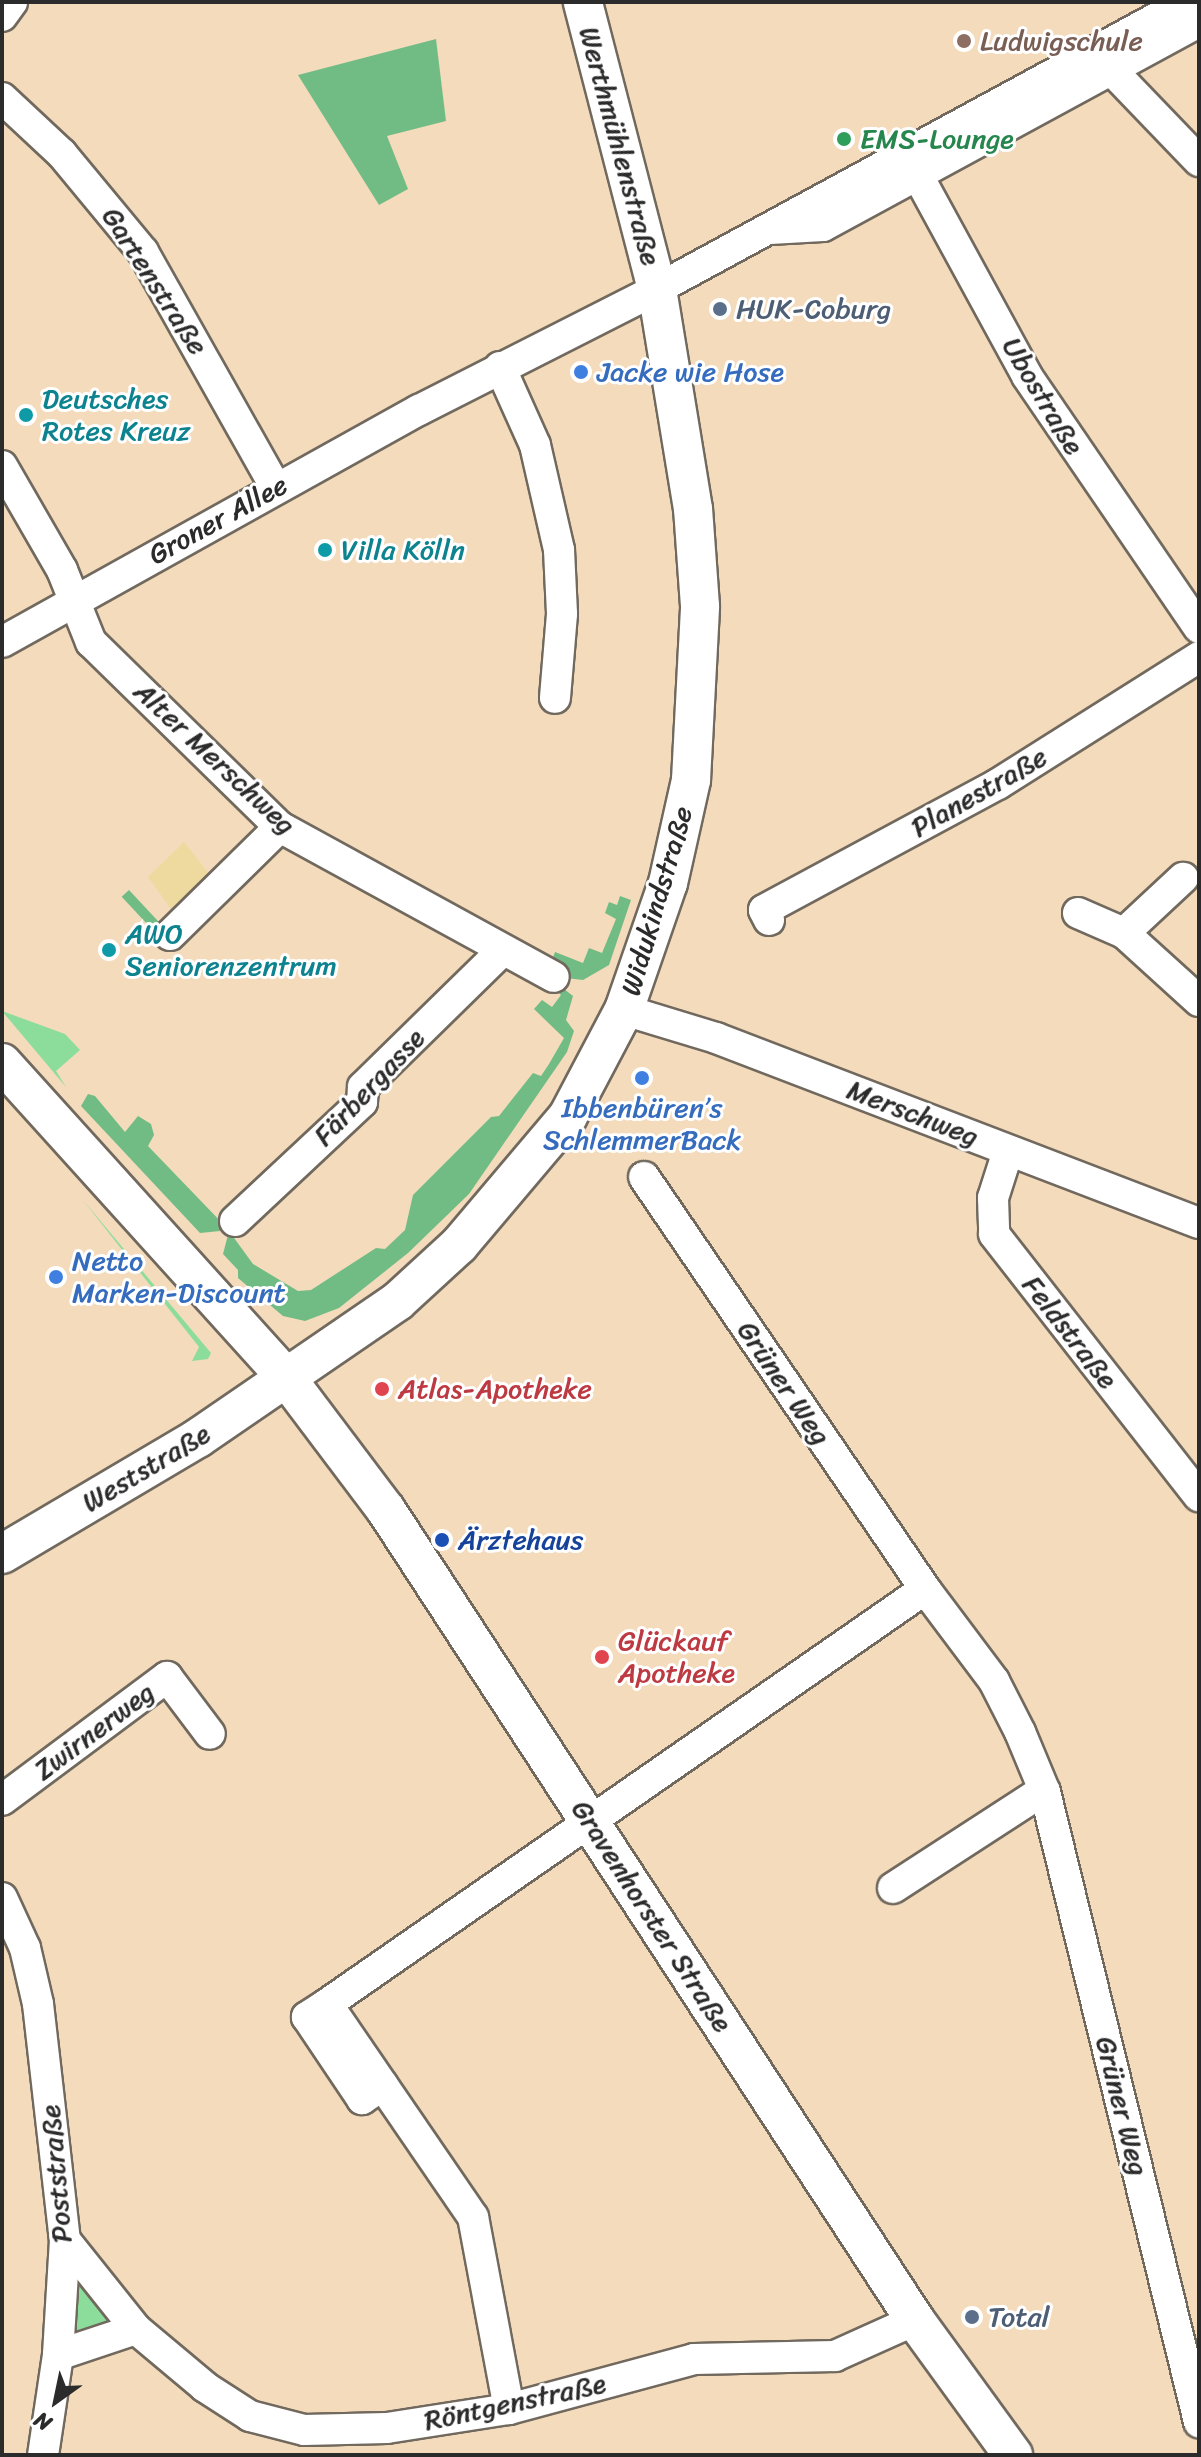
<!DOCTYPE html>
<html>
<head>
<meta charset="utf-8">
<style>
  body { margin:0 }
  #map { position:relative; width:1201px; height:2457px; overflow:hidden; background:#f3dbbc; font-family:Sriracha,sans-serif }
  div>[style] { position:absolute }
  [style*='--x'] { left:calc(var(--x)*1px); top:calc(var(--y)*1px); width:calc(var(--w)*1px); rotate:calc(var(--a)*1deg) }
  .green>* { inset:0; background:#8cdd9c }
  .forest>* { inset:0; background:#71bc84; transform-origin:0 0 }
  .sand>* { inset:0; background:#eeda9e }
  .roads { filter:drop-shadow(2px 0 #71695e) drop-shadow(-2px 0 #71695e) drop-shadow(0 2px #71695e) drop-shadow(0 -2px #71695e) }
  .minor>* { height:30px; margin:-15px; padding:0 15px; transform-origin:15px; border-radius:15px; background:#fff }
  .major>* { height:38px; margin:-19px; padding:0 19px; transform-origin:19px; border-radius:19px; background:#fff }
  .dots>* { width:22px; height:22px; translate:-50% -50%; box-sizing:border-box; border:4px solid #fff; border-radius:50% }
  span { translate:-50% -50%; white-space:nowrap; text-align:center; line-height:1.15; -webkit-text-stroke:6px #fff; paint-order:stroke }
  .education-label { font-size:28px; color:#785e54 }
  .left { translate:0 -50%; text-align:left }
  .leisure-label { font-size:28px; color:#27864d }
  .street-label { font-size:28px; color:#2b2b2b }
  .service-label { font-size:28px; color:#4e5e75 }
  .shop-label { font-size:28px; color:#366cbe }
  .culture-label { font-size:28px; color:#0d838f }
  .health-label { font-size:28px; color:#be3a42 }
  .transit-label { font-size:28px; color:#164399 }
  .frame { position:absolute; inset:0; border:4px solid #2b2b2b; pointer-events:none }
  .north { position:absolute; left:16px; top:2361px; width:80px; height:80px; -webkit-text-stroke:6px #fff; paint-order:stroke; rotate:213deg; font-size:22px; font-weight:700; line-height:32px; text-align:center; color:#2b2b2b }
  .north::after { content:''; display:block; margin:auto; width:28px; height:36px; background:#2b2b2b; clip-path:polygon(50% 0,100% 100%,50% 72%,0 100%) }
</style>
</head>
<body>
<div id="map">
  <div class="green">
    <i style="clip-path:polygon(2px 1011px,65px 1034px,80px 1050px,56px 1071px,66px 1087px)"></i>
    <i style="clip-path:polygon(82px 1199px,211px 1353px,208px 1359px,192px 1361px,199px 1347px)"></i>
    <i style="clip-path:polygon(72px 2281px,90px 2282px,112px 2322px,74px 2332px)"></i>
  </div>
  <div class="forest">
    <i style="clip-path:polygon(436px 39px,446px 121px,387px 136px,408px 189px,379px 205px,298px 75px)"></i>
    <i style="left:129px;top:890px;width:52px;height:10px;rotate:47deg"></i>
    <i style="clip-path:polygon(620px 896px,631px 900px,609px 965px,583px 980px,566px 978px,552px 960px,555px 952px,583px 963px,589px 948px,602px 953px,616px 919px,605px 913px,609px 902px,617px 905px)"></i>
    <i style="clip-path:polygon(554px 981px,573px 996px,566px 1020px,574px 1031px,567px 1052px,469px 1194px,408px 1253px,339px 1308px,305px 1321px,283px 1316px,238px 1278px,238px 1270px,223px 1254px,229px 1231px,253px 1264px,298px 1291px,311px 1290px,376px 1248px,385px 1249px,405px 1230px,413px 1195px,491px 1117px,499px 1116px,533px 1073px,541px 1076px,549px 1064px,564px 1038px,534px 1009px,542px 1000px,552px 1007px,561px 995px,548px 983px)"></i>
    <i style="clip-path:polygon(88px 1094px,95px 1096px,125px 1132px,138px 1116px,151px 1124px,154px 1135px,148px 1146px,225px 1226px,220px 1231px,200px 1233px,81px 1106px)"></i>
  </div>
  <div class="sand">
    <i style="clip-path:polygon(184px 842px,209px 874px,171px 909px,148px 877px)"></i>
  </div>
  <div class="roads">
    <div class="minor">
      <i style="--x:2;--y:16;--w:17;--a:-54"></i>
      <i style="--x:1098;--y:56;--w:146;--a:46.1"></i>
      <i style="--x:2;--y:98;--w:82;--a:43"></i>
      <i style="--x:62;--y:154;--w:127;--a:50.4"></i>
      <i style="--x:143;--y:252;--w:271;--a:60.6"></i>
      <i style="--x:900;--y:155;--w:25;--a:48"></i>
      <i style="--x:917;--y:174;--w:230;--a:61.4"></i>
      <i style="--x:1027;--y:376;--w:305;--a:55.7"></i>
      <i style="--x:770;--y:229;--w:53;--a:-3.2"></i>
      <i style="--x:823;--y:226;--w:428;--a:-28.5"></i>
      <i style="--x:500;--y:367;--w:85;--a:65.8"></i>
      <i style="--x:535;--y:445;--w:108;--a:77.1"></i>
      <i style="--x:559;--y:550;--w:64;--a:87.3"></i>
      <i style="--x:562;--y:614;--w:84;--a:94.8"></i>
      <i style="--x:2;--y:466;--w:120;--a:60"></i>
      <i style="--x:62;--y:570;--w:78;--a:68.1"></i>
      <i style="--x:91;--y:642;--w:264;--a:44.4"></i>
      <i style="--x:280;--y:827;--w:312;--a:28.7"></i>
      <i style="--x:2;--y:642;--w:477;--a:-29.1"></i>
      <i style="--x:419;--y:410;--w:267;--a:-26.9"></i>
      <i style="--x:657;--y:289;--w:602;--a:-28.48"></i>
      <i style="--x:1078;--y:913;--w:50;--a:23.5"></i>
      <i style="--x:1124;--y:933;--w:101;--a:42.2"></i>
      <i style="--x:769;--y:920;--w:11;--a:-117"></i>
      <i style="--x:764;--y:910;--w:266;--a:-28.3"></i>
      <i style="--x:998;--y:784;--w:238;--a:-32.3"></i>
      <i style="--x:1124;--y:933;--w:81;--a:-43"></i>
      <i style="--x:170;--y:935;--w:154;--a:-44.5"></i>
      <i style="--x:624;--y:1010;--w:96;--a:16.9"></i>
      <i style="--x:716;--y:1038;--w:517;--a:20.96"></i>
      <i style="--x:1008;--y:1151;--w:49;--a:107.7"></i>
      <i style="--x:993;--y:1198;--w:36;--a:88"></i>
      <i style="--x:994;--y:1234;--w:333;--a:52"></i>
      <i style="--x:644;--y:1177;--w:499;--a:55.7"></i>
      <i style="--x:925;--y:1589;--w:115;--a:53.1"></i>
      <i style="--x:994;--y:1681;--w:57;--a:63"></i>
      <i style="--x:1020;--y:1732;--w:65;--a:67.4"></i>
      <i style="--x:1045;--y:1792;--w:649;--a:76.26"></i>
      <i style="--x:235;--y:1221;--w:174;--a:-43.1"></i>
      <i style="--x:362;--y:1102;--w:15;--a:-86"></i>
      <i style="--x:363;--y:1087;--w:194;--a:-44.4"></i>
      <i style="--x:2;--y:1800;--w:206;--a:-36.7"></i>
      <i style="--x:167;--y:1677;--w:71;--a:53"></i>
      <i style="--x:893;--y:1888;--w:180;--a:-33"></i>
      <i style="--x:2;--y:1898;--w:55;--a:65.3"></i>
      <i style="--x:25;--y:1948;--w:57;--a:76.9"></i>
      <i style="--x:38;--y:2004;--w:238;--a:83.5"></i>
      <i style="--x:65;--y:2240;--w:115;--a:93.5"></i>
      <i style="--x:58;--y:2355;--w:101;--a:98.5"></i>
      <i style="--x:327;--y:2004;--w:24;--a:147"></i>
      <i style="--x:307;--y:2017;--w:99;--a:56.1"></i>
      <i style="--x:362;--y:2099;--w:25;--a:-34"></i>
      <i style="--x:65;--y:2240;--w:114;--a:51.4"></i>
      <i style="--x:136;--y:2329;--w:90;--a:40"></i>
      <i style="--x:205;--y:2387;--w:54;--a:32.8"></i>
      <i style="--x:250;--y:2416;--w:56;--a:14.5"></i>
      <i style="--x:304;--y:2430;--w:83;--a:-1.4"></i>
      <i style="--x:387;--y:2428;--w:123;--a:-8.9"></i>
      <i style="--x:509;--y:2409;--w:192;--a:-15.1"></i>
      <i style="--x:694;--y:2359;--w:141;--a:-1.2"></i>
      <i style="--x:835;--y:2356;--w:88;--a:-24.2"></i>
      <i style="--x:58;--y:2355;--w:82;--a:-18.4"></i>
      <i style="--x:509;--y:2409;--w:195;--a:-100.6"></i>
      <i style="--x:473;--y:2217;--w:258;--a:-124.4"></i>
      <i style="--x:327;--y:2004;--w:728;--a:-34.76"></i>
    </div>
    <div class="major">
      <i style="--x:2;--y:1063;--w:427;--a:47.9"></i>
      <i style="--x:288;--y:1380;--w:163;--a:53"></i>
      <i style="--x:386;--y:1510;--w:967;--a:56.85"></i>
      <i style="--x:915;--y:2320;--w:167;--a:54"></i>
      <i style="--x:2;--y:1554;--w:228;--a:-30.6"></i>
      <i style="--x:198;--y:1438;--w:242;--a:-34.4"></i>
      <i style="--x:398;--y:1301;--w:83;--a:-42.6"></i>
      <i style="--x:459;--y:1245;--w:169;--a:-49.8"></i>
      <i style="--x:568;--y:1116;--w:120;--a:-62.2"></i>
      <i style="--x:624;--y:1010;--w:134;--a:-70.9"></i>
      <i style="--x:668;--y:883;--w:106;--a:-77.4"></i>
      <i style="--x:691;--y:780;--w:174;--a:-87"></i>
      <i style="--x:700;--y:606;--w:97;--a:-94.1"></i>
      <i style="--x:693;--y:509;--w:223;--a:-99.3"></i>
      <i style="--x:657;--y:289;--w:296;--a:-104.5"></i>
    </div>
  </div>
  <div class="dots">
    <i style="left:964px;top:41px;background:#8d6e63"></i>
    <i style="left:844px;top:139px;background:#2e9e5b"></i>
    <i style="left:720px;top:309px;background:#5c6f8a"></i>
    <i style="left:581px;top:372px;background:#3f7fe0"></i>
    <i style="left:26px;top:415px;background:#0f9aa8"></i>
    <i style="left:325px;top:550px;background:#0f9aa8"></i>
    <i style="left:109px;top:950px;background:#0f9aa8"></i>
    <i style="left:642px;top:1078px;background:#3f7fe0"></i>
    <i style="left:56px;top:1277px;background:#3f7fe0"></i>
    <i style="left:382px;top:1389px;background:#e0444e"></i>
    <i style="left:442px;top:1540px;background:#1a4fb4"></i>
    <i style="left:602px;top:1657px;background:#e0444e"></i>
    <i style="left:972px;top:2317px;background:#5c6f8a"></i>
  </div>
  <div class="education-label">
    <span class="left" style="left:980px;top:41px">Ludwigschule</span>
  </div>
  <div class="leisure-label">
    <span class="left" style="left:860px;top:139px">EMS-Lounge</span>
  </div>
  <div class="street-label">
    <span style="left:620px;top:146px;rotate:75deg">Werthmühlenstraße</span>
    <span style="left:155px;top:281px;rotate:57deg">Gartenstraße</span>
    <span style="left:1043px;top:396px;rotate:59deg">Ubostraße</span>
    <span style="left:218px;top:520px;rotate:-29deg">Groner Allee</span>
    <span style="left:215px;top:758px;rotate:43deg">Alter Merschweg</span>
    <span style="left:979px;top:792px;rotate:-30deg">Planestraße</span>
    <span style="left:657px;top:901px;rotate:-74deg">Widukindstraße</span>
    <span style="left:369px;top:1087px;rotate:-47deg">Färbergasse</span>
    <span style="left:913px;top:1113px;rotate:21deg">Merschweg</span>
    <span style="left:1070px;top:1332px;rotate:52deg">Feldstraße</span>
    <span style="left:784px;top:1383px;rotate:56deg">Grüner Weg</span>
    <span style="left:146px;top:1468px;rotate:-31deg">Weststraße</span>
    <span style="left:94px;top:1731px;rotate:-37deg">Zwirnerweg</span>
    <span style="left:652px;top:1916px;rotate:57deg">Gravenhorster Straße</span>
    <span style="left:1122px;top:2106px;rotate:76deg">Grüner Weg</span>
    <span style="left:56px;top:2174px;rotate:-95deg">Poststraße</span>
    <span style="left:515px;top:2402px;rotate:-12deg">Röntgenstraße</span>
  </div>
  <div class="service-label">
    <span class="left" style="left:736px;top:309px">HUK-Coburg</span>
    <span class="left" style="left:988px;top:2317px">Total</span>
  </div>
  <div class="shop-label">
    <span class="left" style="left:597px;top:372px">Jacke wie Hose</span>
    <span style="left:642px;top:1124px">Ibbenbüren’s<br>SchlemmerBack</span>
    <span class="left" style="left:72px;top:1277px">Netto<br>Marken-Discount</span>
  </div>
  <div class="culture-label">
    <span class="left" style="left:42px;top:415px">Deutsches<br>Rotes Kreuz</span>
    <span class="left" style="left:341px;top:550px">Villa Kölln</span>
    <span class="left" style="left:125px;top:950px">AWO<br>Seniorenzentrum</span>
  </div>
  <div class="health-label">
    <span class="left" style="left:398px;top:1389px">Atlas-Apotheke</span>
    <span class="left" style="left:618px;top:1657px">Glückauf<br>Apotheke</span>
  </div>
  <div class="transit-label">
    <span class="left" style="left:458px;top:1540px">Ärztehaus</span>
  </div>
  <div class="frame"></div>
  <div class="north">N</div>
</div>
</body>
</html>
